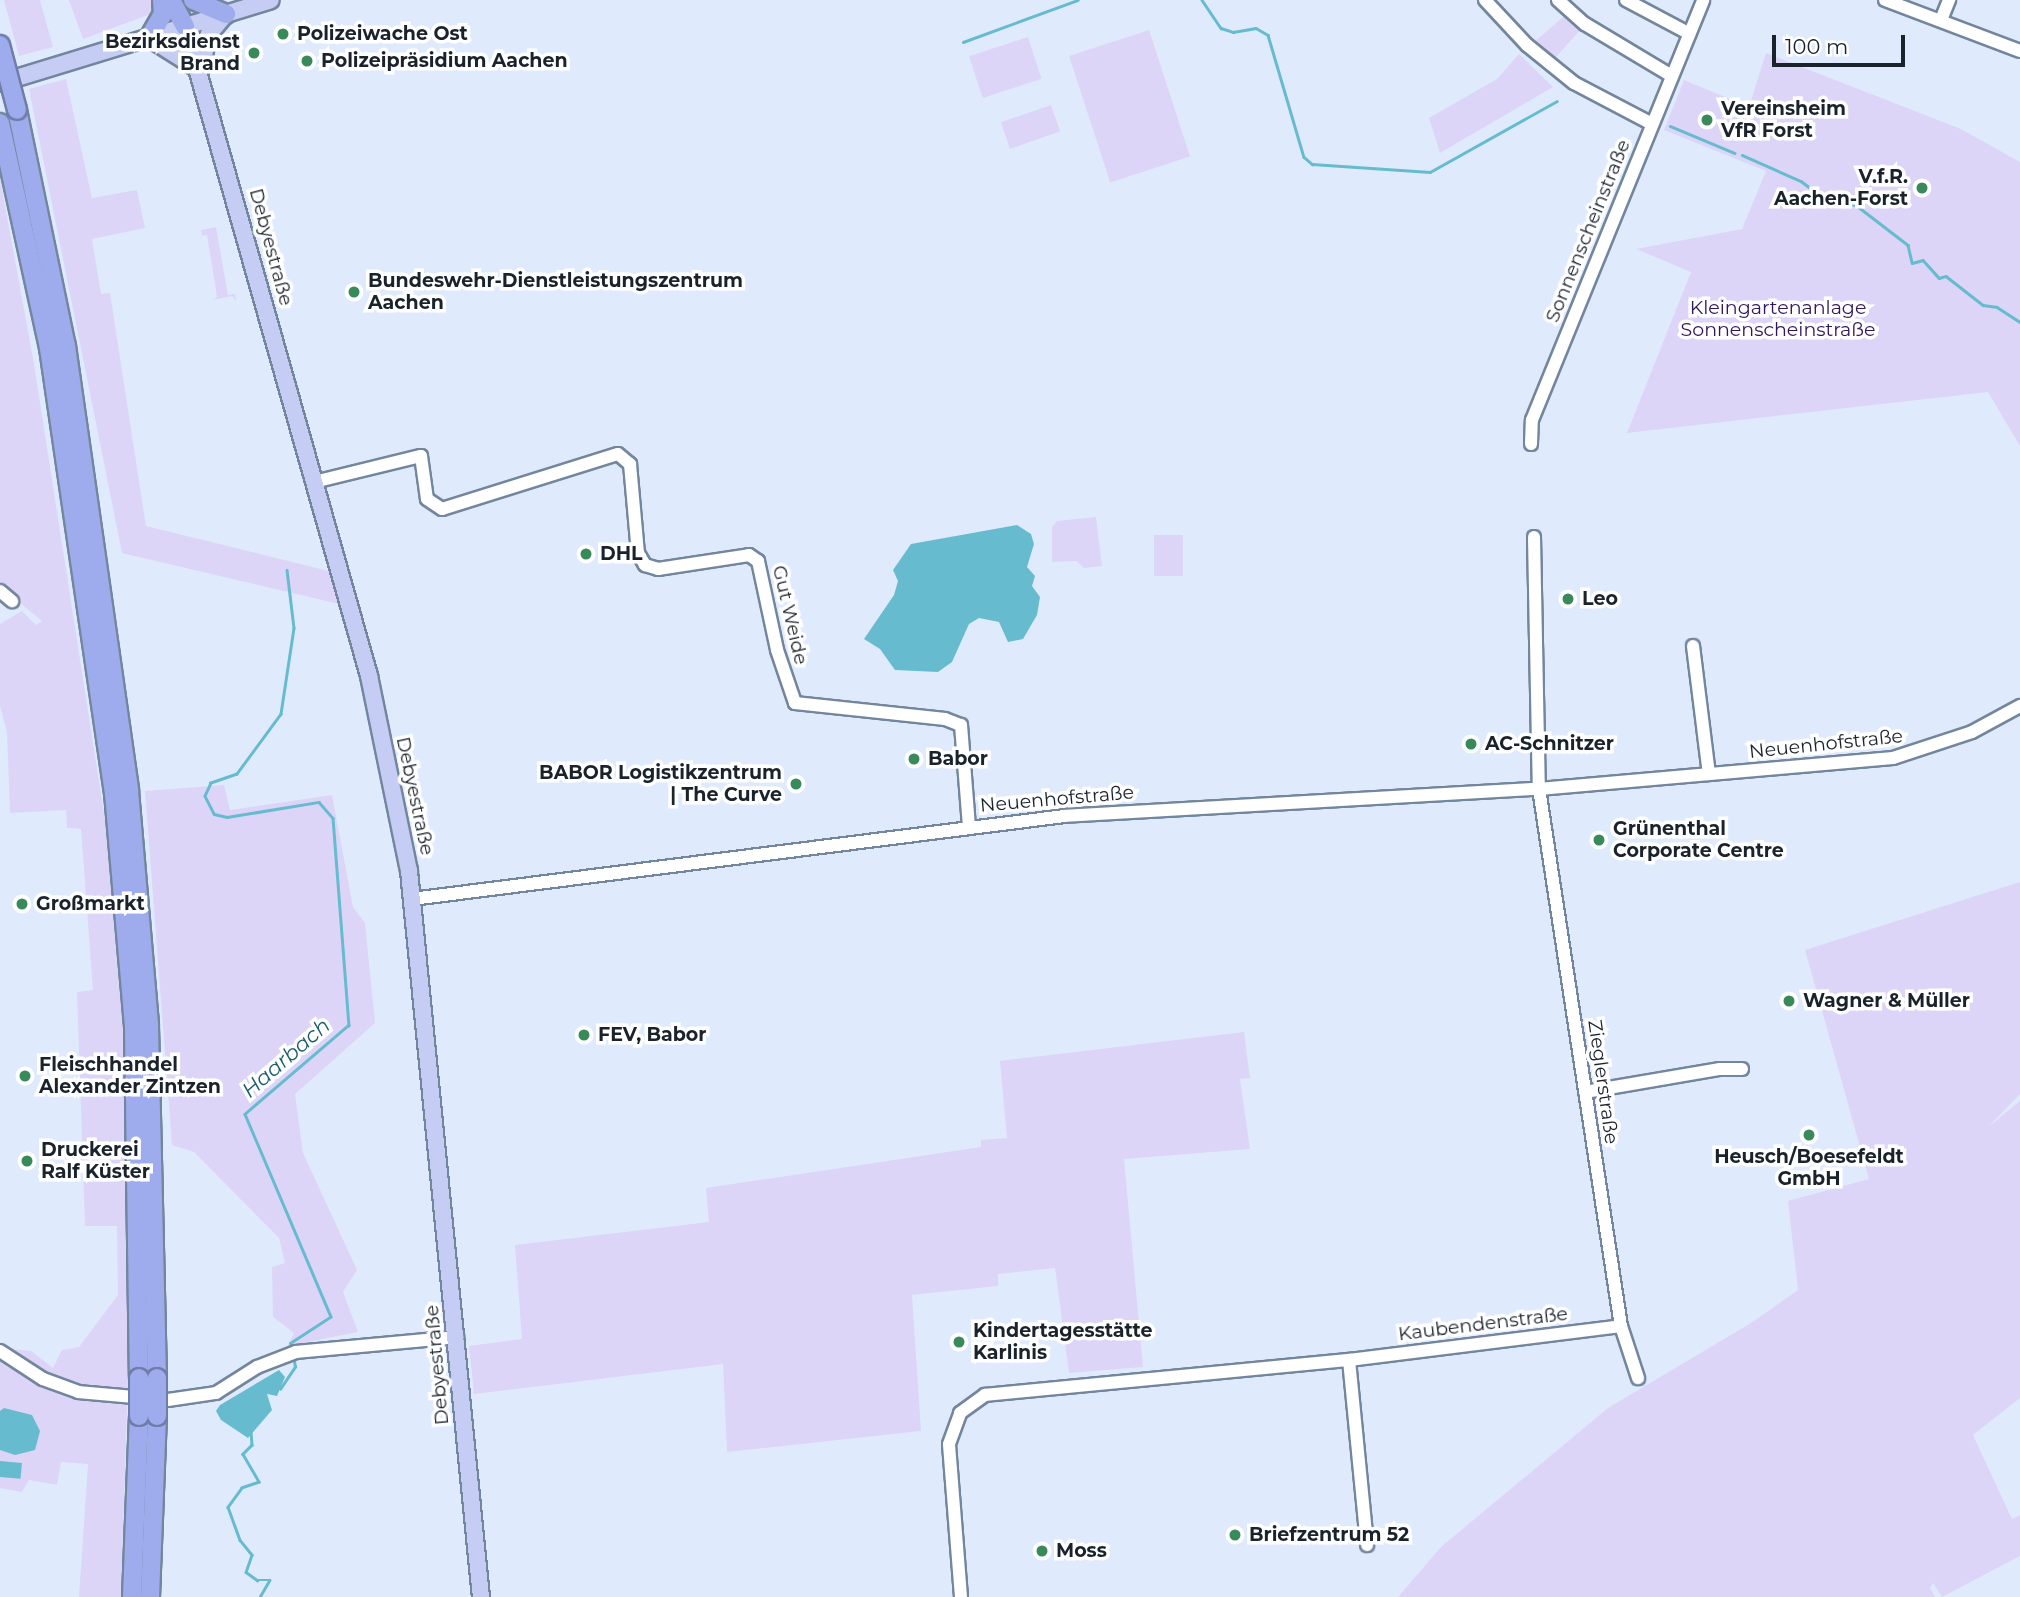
<!DOCTYPE html>
<html>
<head>
<meta charset="utf-8">
<style>
  body { margin:0 }
  #map { position:relative; width:2020px; height:1597px; overflow:hidden; background:#dfebfc; font-family:Montserrat,sans-serif }
  div>[style] { position:absolute }
  [style*='--x'] { left:calc(var(--x)*1px); top:calc(var(--y)*1px); width:calc(var(--w)*1px); rotate:calc(var(--a)*1deg) }
  .green>* { inset:0; background:#dcd5f7; transform-origin:0 0 }
  .water>* { inset:0; background:#67bbcf; transform-origin:0 0 }
  .stream>* { height:2.5px; margin:-1.25px; padding:0 1.25px; transform-origin:1.25px; border-radius:1.25px; background:#67bbcf }
  .roads { filter:drop-shadow(2px 0 #73869e) drop-shadow(-2px 0 #73869e) drop-shadow(0 2px #73869e) drop-shadow(0 -2px #73869e) }
  .minor>* { height:12px; margin:-6px; padding:0 6px; transform-origin:6px; border-radius:6px; background:#fff }
  .major>* { height:16px; margin:-8px; padding:0 8px; transform-origin:8px; border-radius:8px; background:#c5cdf4 }
  .highway>* { height:18px; margin:-9px; padding:0 9px; transform-origin:9px; border-radius:9px; background:#9eaced }
  .bridges { filter:drop-shadow(2px 0 #707ca9) drop-shadow(-2px 0 #707ca9) drop-shadow(0 2px #707ca9) drop-shadow(0 -2px #707ca9) }
  .highway-bridge>* { height:18px; margin:-9px; padding:0 9px; transform-origin:9px; border-radius:9px; background:#9eaced }
  .dots>* { width:19px; height:19px; translate:-50% -50%; box-sizing:border-box; border:4px solid #fff; border-radius:50% }
  span { translate:-50% -50%; white-space:nowrap; text-align:center; line-height:1.15; -webkit-text-stroke:7px #fff; paint-order:stroke }
  .poi-label { font-size:19px; color:#1a222b; font-weight:700 }
  .left { translate:0 -50%; text-align:left }
  .right { translate:-100% -50%; text-align:right }
  .street-label { font-size:19px; color:#1a222b }
  .park-label { font-size:19px; color:#30175c }
  .water-label { font-size:21px; color:#185d6c; font-style:italic }
  .scale { position:absolute; left:1772px; top:35px; width:133px; height:32px; box-sizing:border-box; border:4px solid #1a222b; border-top:0; padding-left:9px; font-size:21px; line-height:24px; white-space:nowrap; color:#1a222b; -webkit-text-stroke:5px #fff; paint-order:stroke }
</style>
</head>
<body>
<div id="map">
  <div class="green">
    <i style="clip-path:polygon(4px 0,40px 0,53px 47px,19px 56px)"></i>
    <i style="clip-path:polygon(69px 0,157px 0,159px 11px,83px 39px)"></i>
    <i style="clip-path:polygon(1568px 13px,1584px 26px,1555px 58px,1534px 42px)"></i>
    <i style="left:1149px;top:30px;width:133px;height:84px;rotate:72deg"></i>
    <i style="left:1028px;top:37px;width:44px;height:62px;rotate:72deg"></i>
    <i style="clip-path:polygon(1766px 53px,1961px 129px,2020px 162px,2020px 446px,1988px 392px,1627px 433px,1691px 272px,1636px 249px,1742px 229px,1766px 171px,1664px 130px,1684px 80px,1749px 107px)"></i>
    <i style="clip-path:polygon(1519px 54px,1553px 87px,1440px 153px,1429px 118px,1497px 79px)"></i>
    <i style="clip-path:polygon(66px 79px,92px 198px,137px 190px,145px 228px,92px 239px,101px 294px,110px 293px,146px 526px,329px 571px,339px 604px,122px 553px,29px 89px)"></i>
    <i style="left:1051px;top:105px;width:28px;height:53px;rotate:71deg"></i>
    <i style="clip-path:polygon(0 178px,34px 364px,105px 820px,123px 1016px,130px 1317px,121px 1597px,79px 1597px,88px 1464px,61px 1462px,57px 1485px,29px 1480px,22px 1492px,0 1488px,0 1342px,10px 1349px,31px 1351px,53px 1368px,62px 1350px,79px 1347px,118px 1295px,117px 1226px,85px 1226px,77px 992px,93px 990px,81px 829px,67px 828px,66px 810px,10px 813px,7px 732px,0 706px,0 624px,22px 611px,36px 625px,42px 621px,0 586px)"></i>
    <i style="clip-path:polygon(216px 227px,228px 295px,235px 294px,236px 301px,232px 296px,213px 300px,217px 297px,207px 235px,202px 236px,201px 230px)"></i>
    <i style="clip-path:polygon(1096px 517px,1102px 566px,1084px 568px,1076px 561px,1052px 562px,1052px 527px,1057px 521px)"></i>
    <i style="left:1154px;top:535px;width:29px;height:41px"></i>
    <i style="clip-path:polygon(224px 785px,230px 810px,332px 795px,353px 907px,365px 923px,375px 1023px,295px 1094px,303px 1153px,357px 1270px,343px 1292px,358px 1332px,288px 1346px,294px 1333px,273px 1317px,272px 1267px,285px 1263px,279px 1238px,194px 1152px,172px 1145px,145px 791px)"></i>
    <i style="clip-path:polygon(2020px 882px,2020px 1094px,1988px 1127px,2020px 1101px,2020px 1398px,1973px 1435px,2012px 1519px,2020px 1515px,2020px 1556px,1942px 1597px,1933px 1583px,1930px 1588px,1935px 1597px,1398px 1597px,1441px 1547px,1608px 1408px,1751px 1323px,1798px 1290px,1788px 1201px,1869px 1179px,1805px 950px)"></i>
    <i style="clip-path:polygon(1244px 1032px,1250px 1078px,1240px 1079px,1250px 1149px,1124px 1159px,1143px 1367px,1069px 1373px,1055px 1268px,998px 1274px,998px 1286px,912px 1295px,921px 1431px,727px 1452px,723px 1364px,474px 1394px,469px 1346px,522px 1339px,515px 1245px,709px 1222px,706px 1188px,981px 1147px,981px 1140px,1007px 1138px,1000px 1061px)"></i>
  </div>
  <div class="water">
    <i style="clip-path:polygon(1017px 525px,1031px 534px,1034px 544px,1027px 567px,1035px 576px,1032px 586px,1040px 597px,1037px 615px,1023px 639px,1008px 642px,999px 622px,979px 618px,969px 624px,952px 662px,938px 672px,895px 670px,880px 649px,864px 639px,894px 595px,898px 581px,893px 570px,911px 544px)"></i>
    <i style="clip-path:polygon(279px 1370px,285px 1377px,277px 1396px,267px 1394px,272px 1410px,248px 1438px,221px 1420px,216px 1411px,220px 1405px)"></i>
    <i style="clip-path:polygon(4px 1408px,32px 1415px,40px 1431px,35px 1450px,15px 1455px,0 1450px,0 1411px)"></i>
    <i style="left:0;top:1461px;width:22px;height:16px;rotate:5deg"></i>
  </div>
  <div class="stream">
    <i style="--x:1202;--y:0;--w:34;--a:56"></i>
    <i style="--x:1221;--y:28;--w:13;--a:18"></i>
    <i style="--x:1233;--y:32;--w:23;--a:-10"></i>
    <i style="--x:1256;--y:28;--w:14;--a:30"></i>
    <i style="--x:1268;--y:35;--w:127;--a:73.6"></i>
    <i style="--x:1304;--y:157;--w:11;--a:41"></i>
    <i style="--x:1312;--y:164;--w:118;--a:3.9"></i>
    <i style="--x:1430;--y:172;--w:145;--a:-29.2"></i>
    <i style="--x:963;--y:42;--w:122;--a:-20.1"></i>
    <i style="--x:1670;--y:126;--w:70;--a:22.6"></i>
    <i style="--x:1742;--y:155;--w:64;--a:23.8"></i>
    <i style="--x:1801;--y:181;--w:30;--a:37"></i>
    <i style="--x:1825;--y:199;--w:32;--a:11"></i>
    <i style="--x:1856;--y:205;--w:66;--a:37.6"></i>
    <i style="--x:1908;--y:245;--w:18;--a:77"></i>
    <i style="--x:1912;--y:263;--w:11;--a:-15"></i>
    <i style="--x:1923;--y:260;--w:24;--a:48"></i>
    <i style="--x:1939;--y:278;--w:7;--a:-16"></i>
    <i style="--x:1946;--y:276;--w:47;--a:38.1"></i>
    <i style="--x:1983;--y:305;--w:14;--a:8"></i>
    <i style="--x:1997;--y:307;--w:27;--a:33"></i>
    <i style="--x:287;--y:570;--w:58;--a:83.1"></i>
    <i style="--x:294;--y:628;--w:87;--a:98.6"></i>
    <i style="--x:281;--y:714;--w:74;--a:126.3"></i>
    <i style="--x:237;--y:774;--w:28;--a:161"></i>
    <i style="--x:211;--y:783;--w:14;--a:115"></i>
    <i style="--x:205;--y:796;--w:20;--a:63"></i>
    <i style="--x:214;--y:814;--w:13;--a:13"></i>
    <i style="--x:227;--y:817;--w:93;--a:-9.3"></i>
    <i style="--x:319;--y:802;--w:21;--a:49"></i>
    <i style="--x:333;--y:818;--w:208;--a:85.6"></i>
    <i style="--x:349;--y:1025;--w:137;--a:139.4"></i>
    <i style="--x:245;--y:1114;--w:220;--a:67"></i>
    <i style="--x:331;--y:1317;--w:48;--a:147"></i>
    <i style="--x:291;--y:1343;--w:7;--a:90"></i>
    <i style="--x:280;--y:1389;--w:27;--a:-56"></i>
    <i style="--x:295;--y:1367;--w:11;--a:-100"></i>
    <i style="--x:251;--y:1431;--w:14;--a:86"></i>
    <i style="--x:252;--y:1445;--w:13;--a:135"></i>
    <i style="--x:243;--y:1454;--w:32;--a:60"></i>
    <i style="--x:259;--y:1482;--w:18;--a:161"></i>
    <i style="--x:242;--y:1488;--w:24;--a:126"></i>
    <i style="--x:228;--y:1507;--w:35;--a:70"></i>
    <i style="--x:240;--y:1540;--w:19;--a:51"></i>
    <i style="--x:252;--y:1555;--w:18;--a:109"></i>
    <i style="--x:246;--y:1572;--w:14;--a:36"></i>
    <i style="--x:257;--y:1580;--w:13;--a:0"></i>
    <i style="--x:270;--y:1580;--w:20;--a:120"></i>
  </div>
  <div class="roads">
    <div class="minor">
      <i style="--x:1485;--y:0;--w:62;--a:47"></i>
      <i style="--x:1527;--y:45;--w:60;--a:39"></i>
      <i style="--x:1574;--y:83;--w:88;--a:27.7"></i>
      <i style="--x:1558;--y:0;--w:36;--a:42"></i>
      <i style="--x:1585;--y:24;--w:101;--a:30.9"></i>
      <i style="--x:1626;--y:0;--w:72;--a:28"></i>
      <i style="--x:1885;--y:0;--w:144;--a:20.7"></i>
      <i style="--x:1941;--y:20;--w:22;--a:-68"></i>
      <i style="--x:1531;--y:444;--w:24;--a:-88"></i>
      <i style="--x:1532;--y:420;--w:453;--a:-67.8"></i>
      <i style="--x:314;--y:482;--w:110;--a:-13.7"></i>
      <i style="--x:421;--y:456;--w:43;--a:82.1"></i>
      <i style="--x:427;--y:499;--w:18;--a:34"></i>
      <i style="--x:442;--y:509;--w:184;--a:-17.4"></i>
      <i style="--x:618;--y:454;--w:16;--a:40"></i>
      <i style="--x:630;--y:464;--w:89;--a:84.9"></i>
      <i style="--x:638;--y:553;--w:14;--a:60"></i>
      <i style="--x:645;--y:565;--w:14;--a:17"></i>
      <i style="--x:658;--y:569;--w:92;--a:-8.7"></i>
      <i style="--x:749;--y:555;--w:11;--a:34"></i>
      <i style="--x:758;--y:561;--w:91;--a:77.9"></i>
      <i style="--x:777;--y:650;--w:56;--a:71.2"></i>
      <i style="--x:795;--y:703;--w:151;--a:6.1"></i>
      <i style="--x:945;--y:719;--w:17;--a:21"></i>
      <i style="--x:961;--y:725;--w:101;--a:85.5"></i>
      <i style="--x:1534;--y:537;--w:252;--a:88.9"></i>
      <i style="--x:1539;--y:789;--w:543;--a:81.32"></i>
      <i style="--x:1621;--y:1326;--w:55;--a:71.9"></i>
      <i style="--x:0;--y:591;--w:16;--a:40"></i>
      <i style="--x:1693;--y:646;--w:129;--a:82.9"></i>
      <i style="--x:412;--y:899;--w:657;--a:-7.25"></i>
      <i style="--x:1064;--y:816;--w:476;--a:-3.3"></i>
      <i style="--x:1539;--y:789;--w:355;--a:-5"></i>
      <i style="--x:1893;--y:758;--w:83;--a:-18.2"></i>
      <i style="--x:1972;--y:732;--w:55;--a:-28.4"></i>
      <i style="--x:1585;--y:1092;--w:137;--a:-9.7"></i>
      <i style="--x:1720;--y:1069;--w:22;--a:0"></i>
      <i style="--x:0;--y:1351;--w:51;--a:33.1"></i>
      <i style="--x:43;--y:1379;--w:37;--a:20"></i>
      <i style="--x:78;--y:1392;--w:90;--a:5.1"></i>
      <i style="--x:168;--y:1400;--w:49;--a:-8.3"></i>
      <i style="--x:216;--y:1393;--w:49;--a:-32.4"></i>
      <i style="--x:257;--y:1367;--w:42;--a:-21"></i>
      <i style="--x:296;--y:1352;--w:162;--a:-5.3"></i>
      <i style="--x:1349;--y:1360;--w:186;--a:84.4"></i>
      <i style="--x:961;--y:1597;--w:153;--a:-94.5"></i>
      <i style="--x:949;--y:1444;--w:33;--a:-70"></i>
      <i style="--x:960;--y:1413;--w:31;--a:-36"></i>
      <i style="--x:985;--y:1395;--w:366;--a:-5.5"></i>
      <i style="--x:1349;--y:1360;--w:274;--a:-7.1"></i>
    </div>
    <div class="major">
      <i style="--x:185;--y:26;--w:676;--a:74.19"></i>
      <i style="--x:369;--y:676;--w:199;--a:78.4"></i>
      <i style="--x:409;--y:871;--w:730;--a:84.34"></i>
      <i style="--x:149;--y:38;--w:58;--a:32.3"></i>
      <i style="--x:201;--y:68;--w:35;--a:-77"></i>
      <i style="--x:209;--y:34;--w:26;--a:-50"></i>
      <i style="--x:0;--y:83;--w:283;--a:-17"></i>
    </div>
    <div class="highway">
      <i style="--x:171;--y:0;--w:30;--a:62"></i>
      <i style="--x:193;--y:0;--w:36;--a:23"></i>
      <i style="--x:149;--y:38;--w:28;--a:-60"></i>
      <i style="--x:163;--y:14;--w:14;--a:-94"></i>
      <i style="--x:17;--y:110;--w:241;--a:78.3"></i>
      <i style="--x:66;--y:346;--w:449;--a:81.9"></i>
      <i style="--x:129;--y:791;--w:236;--a:85.1"></i>
      <i style="--x:149;--y:1026;--w:352;--a:88.7"></i>
      <i style="--x:0;--y:123;--w:230;--a:77.7"></i>
      <i style="--x:49;--y:348;--w:450;--a:81.7"></i>
      <i style="--x:114;--y:793;--w:235;--a:85.1"></i>
      <i style="--x:134;--y:1027;--w:351;--a:89.2"></i>
      <i style="--x:132;--y:1597;--w:181;--a:-87.8"></i>
      <i style="--x:150;--y:1597;--w:181;--a:-87.8"></i>
    </div>
  </div>
  <div class="bridges">
    <div class="highway-bridge">
      <i style="--x:0;--y:45;--w:67;--a:75.3"></i>
      <i style="--x:139;--y:1416;--w:38;--a:-90"></i>
      <i style="--x:157;--y:1416;--w:38;--a:-90"></i>
    </div>
  </div>
  <div class="dots">
    <i style="left:283px;top:34px;background:#398a5b"></i>
    <i style="left:254px;top:53px;background:#398a5b"></i>
    <i style="left:307px;top:61px;background:#398a5b"></i>
    <i style="left:1707px;top:120px;background:#398a5b"></i>
    <i style="left:1922px;top:188px;background:#398a5b"></i>
    <i style="left:354px;top:292px;background:#398a5b"></i>
    <i style="left:586px;top:554px;background:#398a5b"></i>
    <i style="left:1568px;top:599px;background:#398a5b"></i>
    <i style="left:1471px;top:744px;background:#398a5b"></i>
    <i style="left:914px;top:759px;background:#398a5b"></i>
    <i style="left:796px;top:784px;background:#398a5b"></i>
    <i style="left:1599px;top:840px;background:#398a5b"></i>
    <i style="left:22px;top:904px;background:#398a5b"></i>
    <i style="left:1789px;top:1001px;background:#398a5b"></i>
    <i style="left:584px;top:1035px;background:#398a5b"></i>
    <i style="left:25px;top:1076px;background:#398a5b"></i>
    <i style="left:1809px;top:1135px;background:#398a5b"></i>
    <i style="left:27px;top:1161px;background:#398a5b"></i>
    <i style="left:959px;top:1342px;background:#398a5b"></i>
    <i style="left:1235px;top:1535px;background:#398a5b"></i>
    <i style="left:1042px;top:1551px;background:#398a5b"></i>
  </div>
  <div class="poi-label">
    <span class="left" style="left:297px;top:34px">Polizeiwache Ost</span>
    <span class="right" style="left:240px;top:53px">Bezirksdienst<br>Brand</span>
    <span class="left" style="left:321px;top:61px">Polizeipräsidium Aachen</span>
    <span class="left" style="left:1721px;top:120px">Vereinsheim<br>VfR Forst</span>
    <span class="right" style="left:1908px;top:188px">V.f.R.<br>Aachen-Forst</span>
    <span class="left" style="left:368px;top:292px">Bundeswehr-Dienstleistungszentrum<br>Aachen</span>
    <span class="left" style="left:600px;top:554px">DHL</span>
    <span class="left" style="left:1582px;top:599px">Leo</span>
    <span class="left" style="left:1485px;top:744px">AC-Schnitzer</span>
    <span class="left" style="left:928px;top:759px">Babor</span>
    <span class="right" style="left:782px;top:784px">BABOR Logistikzentrum<br>| The Curve</span>
    <span class="left" style="left:1613px;top:840px">Grünenthal<br>Corporate Centre</span>
    <span class="left" style="left:36px;top:904px">Großmarkt</span>
    <span class="left" style="left:1803px;top:1001px">Wagner &amp; Müller</span>
    <span class="left" style="left:598px;top:1035px">FEV, Babor</span>
    <span class="left" style="left:39px;top:1076px">Fleischhandel<br>Alexander Zintzen</span>
    <span class="left" style="left:41px;top:1161px">Druckerei<br>Ralf Küster</span>
    <span style="left:1809px;top:1168px">Heusch/Boesefeldt<br>GmbH</span>
    <span class="left" style="left:973px;top:1342px">Kindertagesstätte<br>Karlinis</span>
    <span class="left" style="left:1249px;top:1535px">Briefzentrum 52</span>
    <span class="left" style="left:1056px;top:1551px">Moss</span>
  </div>
  <div class="street-label">
    <span style="left:1588px;top:231px;rotate:-68deg">Sonnenscheinstraße</span>
    <span style="left:271px;top:247px;rotate:75deg">Debyestraße</span>
    <span style="left:790px;top:615px;rotate:77deg">Gut Weide</span>
    <span style="left:1826px;top:744px;rotate:-6deg">Neuenhofstraße</span>
    <span style="left:415px;top:796px;rotate:78deg">Debyestraße</span>
    <span style="left:1057px;top:799px;rotate:-5deg">Neuenhofstraße</span>
    <span style="left:1603px;top:1082px;rotate:82deg">Zieglerstraße</span>
    <span style="left:1483px;top:1324px;rotate:-7deg">Kaubendenstraße</span>
    <span style="left:437px;top:1365px;rotate:-95deg">Debyestraße</span>
  </div>
  <div class="park-label">
    <span style="left:1778px;top:319px">Kleingartenanlage<br>Sonnenscheinstraße</span>
  </div>
  <div class="water-label">
    <span style="left:286px;top:1058px;rotate:-41deg">Haarbach</span>
  </div>
  <div class="scale">100 m</div>
</div>
</body>
</html>
